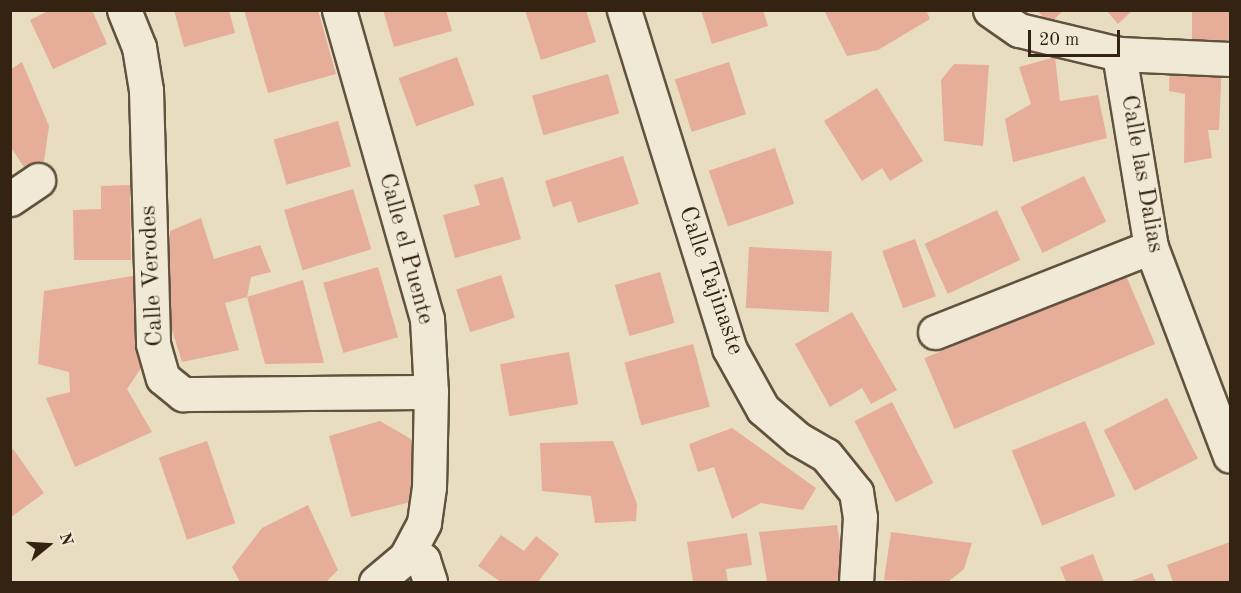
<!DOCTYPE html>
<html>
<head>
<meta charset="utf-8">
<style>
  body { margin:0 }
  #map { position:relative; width:1241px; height:593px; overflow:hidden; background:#e8ddc0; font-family:"Old Standard TT",serif }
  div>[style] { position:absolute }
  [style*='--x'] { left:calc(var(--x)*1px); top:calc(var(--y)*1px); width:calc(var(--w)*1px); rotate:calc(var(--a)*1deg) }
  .building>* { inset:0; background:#e6ad98; transform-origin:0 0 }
  .roads { filter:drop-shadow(2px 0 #61523e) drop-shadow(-2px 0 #61523e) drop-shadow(0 2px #61523e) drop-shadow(0 -2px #61523e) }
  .minor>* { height:33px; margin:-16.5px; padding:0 16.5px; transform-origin:16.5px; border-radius:16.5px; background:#f0e9d6 }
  span { translate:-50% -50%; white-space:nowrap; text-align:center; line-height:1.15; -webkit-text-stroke:4.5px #f0e9d6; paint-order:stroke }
  .street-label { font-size:24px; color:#342312 }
  .frame { position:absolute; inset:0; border:12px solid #342312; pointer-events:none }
  .north { position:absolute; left:18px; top:515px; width:60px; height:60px; -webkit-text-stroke:4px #f0e9d6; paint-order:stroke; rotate:72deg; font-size:16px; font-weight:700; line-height:24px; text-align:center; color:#342312 }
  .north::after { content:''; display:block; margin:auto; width:21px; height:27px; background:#342312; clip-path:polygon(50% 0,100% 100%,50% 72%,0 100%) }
  .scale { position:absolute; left:1028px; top:30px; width:92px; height:27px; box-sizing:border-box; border:3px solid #342312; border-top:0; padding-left:8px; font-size:18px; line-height:21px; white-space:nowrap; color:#342312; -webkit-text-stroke:4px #f0e9d6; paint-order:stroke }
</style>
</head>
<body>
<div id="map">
  <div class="building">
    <i style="clip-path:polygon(50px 10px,92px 10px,107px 44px,53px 69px,30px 20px)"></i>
    <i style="clip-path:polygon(174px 10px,229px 10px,235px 33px,184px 47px)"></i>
    <i style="clip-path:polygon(244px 10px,318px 10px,336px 74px,268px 93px)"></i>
    <i style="clip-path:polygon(383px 10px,446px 10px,452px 31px,394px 47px)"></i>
    <i style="clip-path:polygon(525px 10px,586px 10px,596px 42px,541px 60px)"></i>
    <i style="clip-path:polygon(701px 10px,763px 10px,768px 26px,712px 44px)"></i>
    <i style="clip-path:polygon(824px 10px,926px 10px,930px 19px,878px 50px,847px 56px)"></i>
    <i style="clip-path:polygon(1037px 10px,1064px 10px,1049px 24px)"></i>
    <i style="clip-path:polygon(1106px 10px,1133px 10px,1118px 24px)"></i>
    <i style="left:1192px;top:10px;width:38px;height:30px"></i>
    <i style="left:457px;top:57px;width:51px;height:62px;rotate:70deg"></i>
    <i style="clip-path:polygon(1055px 57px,1060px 101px,1098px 95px,1107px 138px,1013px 162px,1005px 119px,1031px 104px,1019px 67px)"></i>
    <i style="clip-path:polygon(22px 62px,49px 126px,44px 161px,28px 173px,10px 146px,10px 70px)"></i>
    <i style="left:729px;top:62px;width:55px;height:57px;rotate:72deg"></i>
    <i style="clip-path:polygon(1222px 62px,1219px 130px,1208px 130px,1212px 158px,1184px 163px,1185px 94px,1169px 91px,1170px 63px)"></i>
    <i style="clip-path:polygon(954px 64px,989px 65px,983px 146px,944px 141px,941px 80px)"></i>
    <i style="left:608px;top:74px;width:41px;height:79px;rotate:74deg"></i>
    <i style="clip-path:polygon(877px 88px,923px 161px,890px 181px,882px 168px,862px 181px,824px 121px)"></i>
    <i style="left:338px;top:121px;width:47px;height:67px;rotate:74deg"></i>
    <i style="left:775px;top:148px;width:59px;height:70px;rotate:71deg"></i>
    <i style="clip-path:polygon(623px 156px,639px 204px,578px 223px,571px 201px,553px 207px,545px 181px)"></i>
    <i style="left:1084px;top:176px;width:51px;height:71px;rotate:64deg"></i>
    <i style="clip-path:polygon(503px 177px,521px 239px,455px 258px,443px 215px,480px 205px,474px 185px)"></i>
    <i style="clip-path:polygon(130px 185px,131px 260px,74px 260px,73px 210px,101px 209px,101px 186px)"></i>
    <i style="left:353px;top:189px;width:63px;height:72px;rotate:73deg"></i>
    <i style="left:997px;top:210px;width:55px;height:80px;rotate:65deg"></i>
    <i style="clip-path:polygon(201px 218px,214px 259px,260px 245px,271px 272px,251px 277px,247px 297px,225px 303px,239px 350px,182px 362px,169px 320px,170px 231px)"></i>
    <i style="left:915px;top:239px;width:61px;height:35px;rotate:70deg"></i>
    <i style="left:749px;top:247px;width:83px;height:61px;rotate:3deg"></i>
    <i style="left:378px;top:267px;width:73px;height:57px;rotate:74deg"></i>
    <i style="left:660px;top:272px;width:53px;height:47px;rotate:74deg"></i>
    <i style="left:1125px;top:273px;width:77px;height:218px;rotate:67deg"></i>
    <i style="clip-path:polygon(144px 274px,141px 368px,127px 389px,152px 432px,75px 467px,46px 398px,70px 392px,69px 372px,38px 364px,44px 291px)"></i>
    <i style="left:501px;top:275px;width:45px;height:47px;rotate:72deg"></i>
    <i style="clip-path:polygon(303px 280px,324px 363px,265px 364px,247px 297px)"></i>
    <i style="clip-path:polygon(852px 312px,897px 390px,871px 404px,862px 388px,830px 407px,795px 344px)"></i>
    <i style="left:693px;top:344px;width:65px;height:71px;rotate:75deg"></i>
    <i style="left:569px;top:352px;width:53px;height:70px;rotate:80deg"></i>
    <i style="left:1167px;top:398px;width:68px;height:71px;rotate:63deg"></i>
    <i style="left:892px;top:402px;width:91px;height:42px;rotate:63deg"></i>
    <i style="clip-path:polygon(380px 421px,411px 439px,421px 466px,411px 502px,351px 517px,329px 436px)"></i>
    <i style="left:1085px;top:421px;width:81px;height:79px;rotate:68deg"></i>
    <i style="clip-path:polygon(732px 428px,816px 488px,803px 510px,761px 503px,732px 519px,714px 467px,698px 472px,689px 444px)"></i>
    <i style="left:207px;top:441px;width:87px;height:51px;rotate:71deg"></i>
    <i style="clip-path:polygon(613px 441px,637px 504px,636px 521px,595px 523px,591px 496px,542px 491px,540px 443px)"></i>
    <i style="clip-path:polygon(13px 449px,44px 493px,10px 518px,10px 451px)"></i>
    <i style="clip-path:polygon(308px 505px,338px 570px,326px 582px,240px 582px,232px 567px,262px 528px)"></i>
    <i style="clip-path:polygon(837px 525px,846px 582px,767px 582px,759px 532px)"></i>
    <i style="clip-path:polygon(891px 532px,972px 543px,964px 569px,948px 582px,884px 580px)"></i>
    <i style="clip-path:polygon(747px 533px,752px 565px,726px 569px,728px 582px,693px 582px,687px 542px)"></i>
    <i style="clip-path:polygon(501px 535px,524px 551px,536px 536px,559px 554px,538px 582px,501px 582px,478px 566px)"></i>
    <i style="clip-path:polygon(1230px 542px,1230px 582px,1173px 582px,1167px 565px)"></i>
    <i style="clip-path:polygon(1093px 554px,1104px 582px,1066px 582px,1060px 567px)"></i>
    <i style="clip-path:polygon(1152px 573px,1156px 582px,1128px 582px)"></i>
  </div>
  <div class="roads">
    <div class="minor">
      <i style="--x:124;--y:10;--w:40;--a:68"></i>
      <i style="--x:139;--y:47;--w:44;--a:80.8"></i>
      <i style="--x:146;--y:90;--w:254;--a:88.4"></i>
      <i style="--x:153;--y:344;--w:35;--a:74"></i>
      <i style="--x:163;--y:378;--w:26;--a:39"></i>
      <i style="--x:183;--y:394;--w:248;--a:-0.5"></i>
      <i style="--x:339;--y:10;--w:321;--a:74.1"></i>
      <i style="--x:427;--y:319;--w:73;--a:86.9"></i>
      <i style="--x:431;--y:392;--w:95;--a:91.2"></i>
      <i style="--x:429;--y:487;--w:36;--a:98"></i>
      <i style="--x:424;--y:523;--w:40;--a:118"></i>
      <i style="--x:405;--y:558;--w:38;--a:140"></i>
      <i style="--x:624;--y:10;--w:354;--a:72.7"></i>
      <i style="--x:729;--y:348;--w:70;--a:60.9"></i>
      <i style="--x:763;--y:409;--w:46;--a:40.6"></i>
      <i style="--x:798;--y:439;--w:32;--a:30"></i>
      <i style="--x:826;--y:455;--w:48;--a:51"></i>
      <i style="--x:856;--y:492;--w:25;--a:81"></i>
      <i style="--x:860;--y:517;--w:65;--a:93.5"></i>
      <i style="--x:990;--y:10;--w:35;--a:35"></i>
      <i style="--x:1019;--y:30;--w:103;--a:13.5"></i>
      <i style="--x:1119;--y:54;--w:111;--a:2.6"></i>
      <i style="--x:1119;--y:54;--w:196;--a:80.6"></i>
      <i style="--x:1151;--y:247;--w:223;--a:69.3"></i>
      <i style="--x:10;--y:199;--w:34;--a:-34"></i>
      <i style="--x:935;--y:332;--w:232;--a:-21.5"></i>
      <i style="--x:411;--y:550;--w:16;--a:40"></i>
      <i style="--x:423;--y:560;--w:23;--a:72"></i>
    </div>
  </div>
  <div class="street-label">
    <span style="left:1141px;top:174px;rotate:80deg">Calle las Dalias</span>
    <span style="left:405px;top:249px;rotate:75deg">Calle el Puente</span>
    <span style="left:153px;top:276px;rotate:-93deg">Calle Verodes</span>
    <span style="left:710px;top:281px;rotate:71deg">Calle Tajinaste</span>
  </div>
  <div class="frame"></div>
  <div class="north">N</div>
  <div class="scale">20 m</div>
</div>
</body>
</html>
